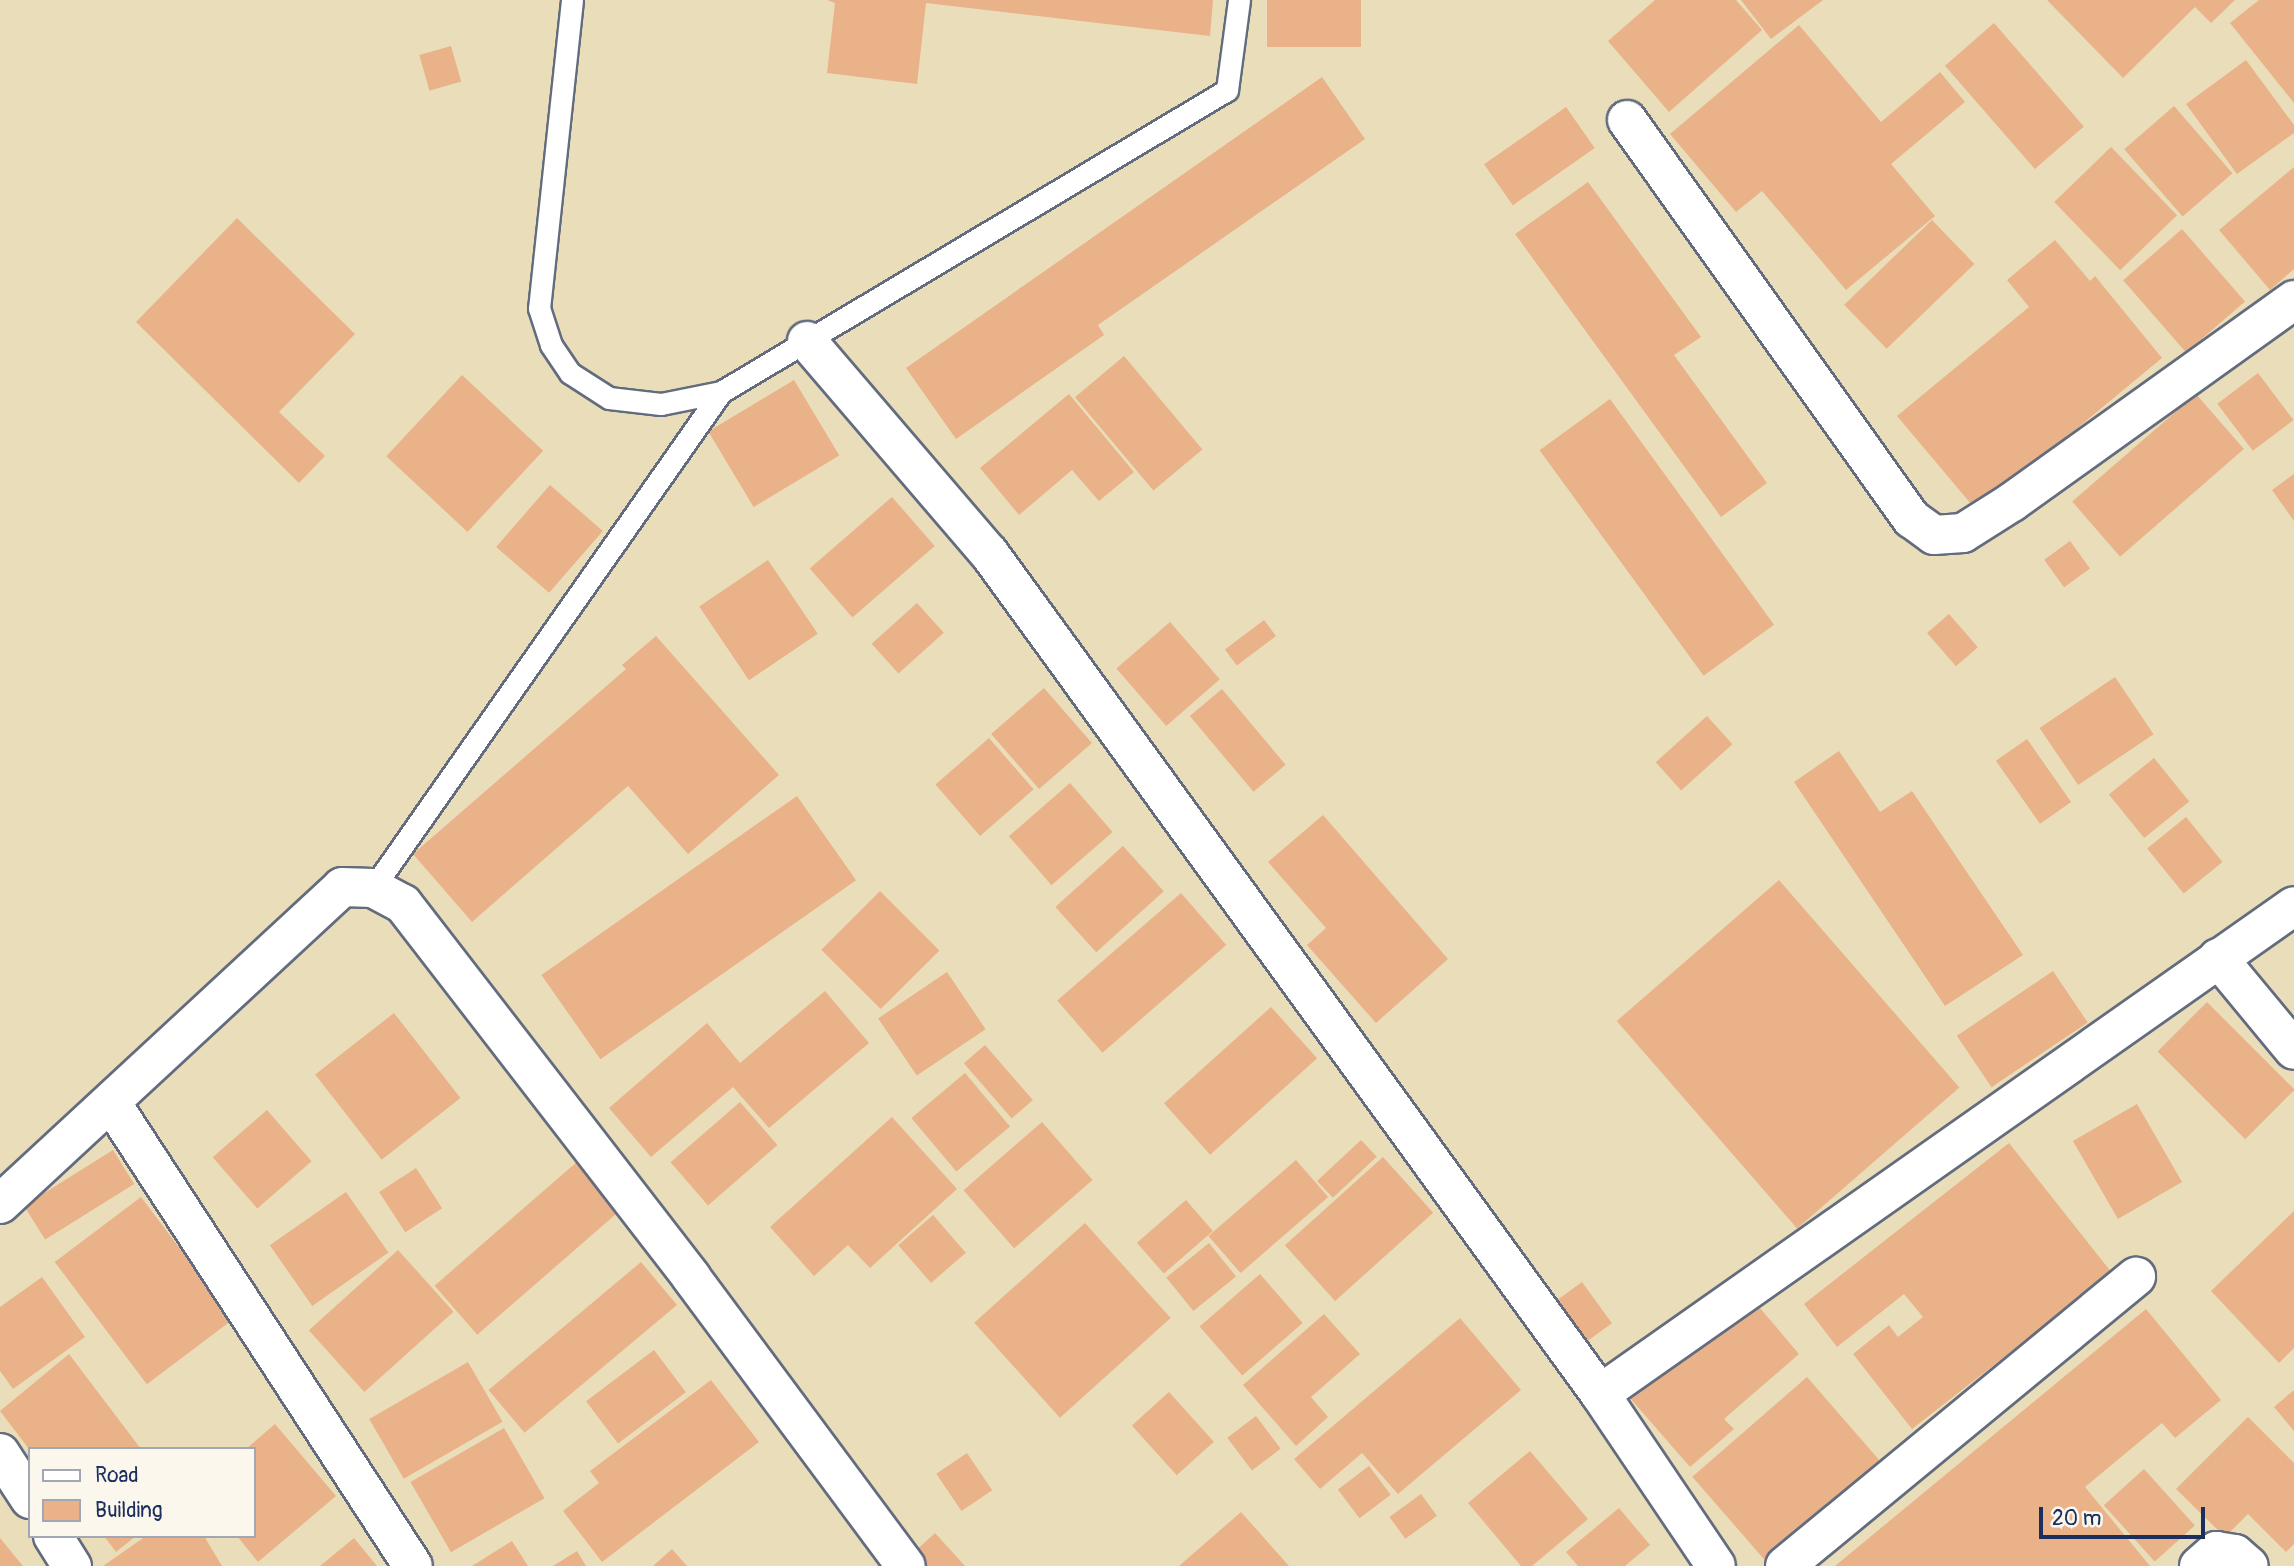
<!DOCTYPE html>
<html>
<head>
<meta charset="utf-8">
<style>
  body { margin:0 }
  #map { position:relative; width:2294px; height:1566px; overflow:hidden; background:#eadeba; font-family:Pangolin,sans-serif }
  div>[style] { position:absolute }
  [style*='--x'] { left:calc(var(--x)*1px); top:calc(var(--y)*1px); width:calc(var(--w)*1px); rotate:calc(var(--a)*1deg) }
  .building>* { inset:0; background:#e9b289; transform-origin:0 0 }
  .roads { filter:drop-shadow(2px 0 #636c7e) drop-shadow(-2px 0 #636c7e) drop-shadow(0 2px #636c7e) drop-shadow(0 -2px #636c7e) }
  .service>* { height:21px; margin:-10.5px; padding:0 10.5px; transform-origin:10.5px; border-radius:10.5px; background:#fff }
  .minor>* { height:38px; margin:-19px; padding:0 19px; transform-origin:19px; border-radius:19px; background:#fff }
  span { translate:-50% -50%; white-space:nowrap; text-align:center; line-height:1.15; -webkit-text-stroke:5px #fbf7ec; paint-order:stroke }
  .legend { position:absolute; left:28px; top:1447px; width:228px; height:91px; box-sizing:border-box; background:#fbf7ec; border:2px solid #a1a7b3; margin:0; padding:9px 12px; list-style:none; font-size:21px; color:#1b2f5e }
  .legend li { display:flex; align-items:center; gap:14px; height:35px }
  .legend b { width:35px; border:2px solid #a1a7b3 }
  .scale { position:absolute; left:2039px; top:1507px; width:166px; height:32px; box-sizing:border-box; border:4px solid #1b2f5e; border-top:0; padding-left:9px; font-size:21px; line-height:24px; white-space:nowrap; color:#1b2f5e; -webkit-text-stroke:5px #fbf7ec; paint-order:stroke }
</style>
</head>
<body>
<div id="map">
  <div class="building">
    <i style="clip-path:polygon(827px 0,1213px 0,1210px 36px,926px 3px,917px 84px,827px 73px,835px 3px)"></i>
    <i style="left:1267px;top:0;width:94px;height:47px"></i>
    <i style="clip-path:polygon(1655px 0,1736px 0,1762px 30px,1669px 112px,1608px 41px)"></i>
    <i style="clip-path:polygon(1741px 0,1823px 0,1771px 39px)"></i>
    <i style="clip-path:polygon(2047px 0,2235px 0,2211px 23px,2195px 7px,2123px 78px)"></i>
    <i style="clip-path:polygon(2259px 0,2294px 0,2294px 103px,2230px 23px)"></i>
    <i style="left:1994px;top:23px;width:137px;height:65px;rotate:49deg"></i>
    <i style="clip-path:polygon(1799px 25px,1881px 122px,1940px 72px,1965px 102px,1891px 164px,1935px 216px,1846px 290px,1762px 191px,1736px 212px,1670px 134px)"></i>
    <i style="left:451px;top:46px;width:37px;height:33px;rotate:74deg"></i>
    <i style="clip-path:polygon(2246px 60px,2294px 125px,2294px 133px,2237px 174px,2186px 104px)"></i>
    <i style="clip-path:polygon(1322px 77px,1365px 139px,1098px 325px,1104px 335px,956px 439px,906px 368px)"></i>
    <i style="left:2174px;top:106px;width:89px;height:66px;rotate:49deg"></i>
    <i style="left:1566px;top:107px;width:50px;height:100px;rotate:55deg"></i>
    <i style="left:2111px;top:147px;width:95px;height:79px;rotate:46deg"></i>
    <i style="clip-path:polygon(2294px 167px,2294px 269px,2270px 290px,2219px 230px)"></i>
    <i style="clip-path:polygon(1588px 182px,1701px 337px,1674px 355px,1767px 483px,1721px 517px,1515px 234px)"></i>
    <i style="clip-path:polygon(237px 218px,355px 334px,279px 412px,325px 456px,299px 483px,136px 322px)"></i>
    <i style="left:1932px;top:220px;width:61px;height:122px;rotate:46deg"></i>
    <i style="left:2182px;top:229px;width:96px;height:78px;rotate:49deg"></i>
    <i style="clip-path:polygon(2055px 240px,2090px 281px,2095px 276px,2162px 358px,1977px 511px,1897px 416px,2029px 307px,2007px 280px)"></i>
    <i style="left:1124px;top:356px;width:122px;height:64px;rotate:50deg"></i>
    <i style="left:2258px;top:373px;width:59px;height:51px;rotate:53deg"></i>
    <i style="left:462px;top:375px;width:111px;height:111px;rotate:43deg"></i>
    <i style="left:794px;top:380px;width:88px;height:100px;rotate:59deg"></i>
    <i style="clip-path:polygon(1069px 394px,1134px 472px,1099px 501px,1072px 470px,1019px 515px,980px 468px)"></i>
    <i style="left:2196px;top:394px;width:73px;height:164px;rotate:49deg"></i>
    <i style="left:1610px;top:399px;width:279px;height:87px;rotate:54deg"></i>
    <i style="clip-path:polygon(2294px 474px,2294px 521px,2272px 490px)"></i>
    <i style="left:550px;top:485px;width:70px;height:82px;rotate:41deg"></i>
    <i style="left:892px;top:497px;width:65px;height:109px;rotate:49deg"></i>
    <i style="left:2070px;top:541px;width:34px;height:32px;rotate:54deg"></i>
    <i style="left:768px;top:560px;width:89px;height:83px;rotate:56deg"></i>
    <i style="left:917px;top:603px;width:40px;height:61px;rotate:48deg"></i>
    <i style="left:1949px;top:614px;width:44px;height:29px;rotate:49deg"></i>
    <i style="left:1264px;top:620px;width:20px;height:49px;rotate:53deg"></i>
    <i style="left:1170px;top:622px;width:76px;height:71px;rotate:49deg"></i>
    <i style="clip-path:polygon(656px 636px,779px 775px,688px 854px,628px 786px,472px 922px,413px 854px,626px 669px,622px 665px)"></i>
    <i style="left:2115px;top:677px;width:69px;height:91px;rotate:56deg"></i>
    <i style="left:1044px;top:688px;width:73px;height:70px;rotate:49deg"></i>
    <i style="left:1222px;top:689px;width:99px;height:42px;rotate:50deg"></i>
    <i style="left:1707px;top:716px;width:38px;height:69px;rotate:48deg"></i>
    <i style="left:989px;top:738px;width:68px;height:71px;rotate:49deg"></i>
    <i style="left:2027px;top:739px;width:77px;height:38px;rotate:55deg"></i>
    <i style="clip-path:polygon(1839px 751px,1880px 812px,1912px 791px,2023px 955px,1945px 1006px,1794px 782px)"></i>
    <i style="left:2154px;top:758px;width:56px;height:58px;rotate:51deg"></i>
    <i style="left:1070px;top:783px;width:65px;height:81px;rotate:49deg"></i>
    <i style="left:797px;top:796px;width:103px;height:312px;rotate:55deg"></i>
    <i style="clip-path:polygon(1323px 815px,1448px 959px,1376px 1023px,1307px 945px,1326px 928px,1268px 862px)"></i>
    <i style="left:2186px;top:817px;width:58px;height:50px;rotate:51deg"></i>
    <i style="left:1123px;top:846px;width:61px;height:91px;rotate:48deg"></i>
    <i style="left:1779px;top:880px;width:275px;height:215px;rotate:49deg"></i>
    <i style="left:880px;top:891px;width:84px;height:83px;rotate:45deg"></i>
    <i style="left:1181px;top:893px;width:69px;height:164px;rotate:49deg"></i>
    <i style="left:2053px;top:971px;width:62px;height:116px;rotate:56deg"></i>
    <i style="left:947px;top:972px;width:69px;height:83px;rotate:56deg"></i>
    <i style="clip-path:polygon(825px 991px,869px 1043px,769px 1128px,733px 1087px,651px 1157px,609px 1108px,707px 1023px,740px 1063px)"></i>
    <i style="left:2207px;top:1002px;width:124px;height:70px;rotate:45deg"></i>
    <i style="left:1271px;top:1007px;width:69px;height:144px;rotate:48deg"></i>
    <i style="left:394px;top:1013px;width:108px;height:100px;rotate:52deg"></i>
    <i style="left:985px;top:1045px;width:73px;height:28px;rotate:49deg"></i>
    <i style="left:965px;top:1073px;width:70px;height:70px;rotate:50deg"></i>
    <i style="left:740px;top:1102px;width:57px;height:92px;rotate:49deg"></i>
    <i style="left:2137px;top:1104px;width:90px;height:74px;rotate:60deg"></i>
    <i style="left:267px;top:1110px;width:68px;height:72px;rotate:49deg"></i>
    <i style="clip-path:polygon(892px 1117px,957px 1189px,870px 1268px,848px 1245px,814px 1276px,770px 1227px)"></i>
    <i style="left:1042px;top:1122px;width:77px;height:104px;rotate:49deg"></i>
    <i style="left:1361px;top:1140px;width:23px;height:60px;rotate:47deg"></i>
    <i style="clip-path:polygon(2009px 1143px,2112px 1273px,1912px 1429px,1853px 1354px,1889px 1325px,1898px 1337px,1923px 1317px,1904px 1294px,1837px 1347px,1804px 1304px)"></i>
    <i style="left:113px;top:1150px;width:40px;height:105px;rotate:58deg"></i>
    <i style="left:1383px;top:1157px;width:75px;height:132px;rotate:48deg"></i>
    <i style="left:1296px;top:1160px;width:49px;height:116px;rotate:49deg"></i>
    <i style="left:578px;top:1161px;width:65px;height:190px;rotate:49deg"></i>
    <i style="left:416px;top:1168px;width:48px;height:44px;rotate:57deg"></i>
    <i style="left:346px;top:1192px;width:74px;height:93px;rotate:55deg"></i>
    <i style="left:141px;top:1197px;width:153px;height:108px;rotate:53deg"></i>
    <i style="left:1186px;top:1200px;width:41px;height:65px;rotate:49deg"></i>
    <i style="clip-path:polygon(2294px 1211px,2294px 1348px,2279px 1363px,2211px 1291px)"></i>
    <i style="left:933px;top:1215px;width:50px;height:46px;rotate:49deg"></i>
    <i style="left:1085px;top:1223px;width:128px;height:149px;rotate:48deg"></i>
    <i style="left:1209px;top:1243px;width:43px;height:55px;rotate:51deg"></i>
    <i style="left:398px;top:1250px;width:83px;height:120px;rotate:48deg"></i>
    <i style="left:641px;top:1262px;width:56px;height:199px;rotate:50deg"></i>
    <i style="left:1260px;top:1274px;width:65px;height:80px;rotate:49deg"></i>
    <i style="clip-path:polygon(42px 1277px,85px 1337px,13px 1389px,0 1371px,0 1307px)"></i>
    <i style="left:1582px;top:1282px;width:51px;height:35px;rotate:54deg"></i>
    <i style="clip-path:polygon(1749px 1295px,1799px 1354px,1724px 1419px,1734px 1429px,1690px 1467px,1629px 1397px)"></i>
    <i style="clip-path:polygon(2146px 1309px,2221px 1400px,2175px 1438px,2162px 1423px,2085px 1487px,2150px 1566px,1835px 1566px)"></i>
    <i style="clip-path:polygon(1324px 1314px,1360px 1354px,1311px 1397px,1328px 1417px,1296px 1446px,1243px 1385px)"></i>
    <i style="clip-path:polygon(1460px 1318px,1521px 1390px,1398px 1494px,1362px 1453px,1320px 1489px,1294px 1459px)"></i>
    <i style="left:654px;top:1350px;width:53px;height:85px;rotate:53deg"></i>
    <i style="clip-path:polygon(69px 1354px,141px 1449px,29px 1449px,0 1411px)"></i>
    <i style="left:468px;top:1362px;width:69px;height:114px;rotate:60deg"></i>
    <i style="left:1807px;top:1377px;width:111px;height:152px;rotate:49deg"></i>
    <i style="clip-path:polygon(711px 1380px,759px 1442px,602px 1562px,563px 1511px,599px 1483px,590px 1471px)"></i>
    <i style="clip-path:polygon(2294px 1390px,2294px 1431px,2274px 1407px)"></i>
    <i style="left:1169px;top:1392px;width:67px;height:50px;rotate:48deg"></i>
    <i style="left:1256px;top:1416px;width:41px;height:36px;rotate:53deg"></i>
    <i style="clip-path:polygon(2248px 1417px,2294px 1463px,2294px 1544px,2286px 1552px,2248px 1514px,2225px 1537px,2176px 1489px)"></i>
    <i style="clip-path:polygon(275px 1424px,336px 1496px,258px 1562px,237px 1536px,254px 1536px,254px 1449px,246px 1449px)"></i>
    <i style="left:504px;top:1428px;width:81px;height:108px;rotate:60deg"></i>
    <i style="clip-path:polygon(1530px 1451px,1588px 1519px,1532px 1566px,1521px 1566px,1468px 1503px)"></i>
    <i style="left:967px;top:1453px;width:45px;height:37px;rotate:56deg"></i>
    <i style="left:1369px;top:1466px;width:36px;height:39px;rotate:53deg"></i>
    <i style="left:2144px;top:1469px;width:76px;height:54px;rotate:48deg"></i>
    <i style="left:1421px;top:1494px;width:27px;height:39px;rotate:54deg"></i>
    <i style="clip-path:polygon(1619px 1508px,1650px 1545px,1625px 1566px,1578px 1566px,1566px 1552px)"></i>
    <i style="clip-path:polygon(1241px 1512px,1289px 1566px,1179px 1566px)"></i>
    <i style="clip-path:polygon(935px 1533px,965px 1566px,919px 1566px,910px 1556px)"></i>
    <i style="clip-path:polygon(104px 1536px,136px 1536px,116px 1552px)"></i>
    <i style="clip-path:polygon(146px 1536px,204px 1536px,222px 1566px,103px 1566px)"></i>
    <i style="clip-path:polygon(0 1538px,23px 1566px,0 1566px)"></i>
    <i style="clip-path:polygon(354px 1538px,377px 1566px,320px 1566px)"></i>
    <i style="clip-path:polygon(512px 1541px,528px 1566px,472px 1566px)"></i>
    <i style="clip-path:polygon(672px 1549px,687px 1566px,653px 1566px)"></i>
    <i style="clip-path:polygon(577px 1551px,586px 1566px,553px 1566px)"></i>
  </div>
  <div class="roads">
    <div class="service">
      <i style="--x:572;--y:0;--w:310;--a:96.1"></i>
      <i style="--x:539;--y:308;--w:39;--a:72"></i>
      <i style="--x:551;--y:345;--w:34;--a:56"></i>
      <i style="--x:570;--y:373;--w:46;--a:32.7"></i>
      <i style="--x:609;--y:398;--w:52;--a:6.6"></i>
      <i style="--x:661;--y:404;--w:61;--a:-11.3"></i>
      <i style="--x:721;--y:392;--w:589;--a:-30.83"></i>
      <i style="--x:1227;--y:90;--w:91;--a:-82.4"></i>
      <i style="--x:373;--y:888;--w:606;--a:-54.95"></i>
    </div>
    <div class="minor">
      <i style="--x:1627;--y:120;--w:490;--a:54.5"></i>
      <i style="--x:1912;--y:519;--w:27;--a:36"></i>
      <i style="--x:1934;--y:535;--w:29;--a:-4"></i>
      <i style="--x:1963;--y:533;--w:58;--a:-32.3"></i>
      <i style="--x:2012;--y:502;--w:347;--a:-35.6"></i>
      <i style="--x:807;--y:341;--w:279;--a:49.4"></i>
      <i style="--x:989;--y:553;--w:1040;--a:54"></i>
      <i style="--x:1600;--y:1394;--w:207;--a:56"></i>
      <i style="--x:2218;--y:958;--w:119;--a:50.4"></i>
      <i style="--x:112;--y:1104;--w:551;--a:56.92"></i>
      <i style="--x:0;--y:1204;--w:466;--a:-42.8"></i>
      <i style="--x:342;--y:887;--w:31;--a:2"></i>
      <i style="--x:373;--y:888;--w:34;--a:28"></i>
      <i style="--x:403;--y:904;--w:471;--a:52.3"></i>
      <i style="--x:691;--y:1277;--w:360;--a:53.4"></i>
      <i style="--x:1600;--y:1394;--w:848;--a:-35.11"></i>
      <i style="--x:0;--y:1453;--w:55;--a:56.9"></i>
      <i style="--x:53;--y:1536;--w:36;--a:58"></i>
      <i style="--x:1785;--y:1566;--w:455;--a:-39.5"></i>
      <i style="--x:2199;--y:1566;--w:23;--a:-41"></i>
      <i style="--x:2216;--y:1551;--w:19;--a:9"></i>
      <i style="--x:2235;--y:1554;--w:18;--a:41"></i>
    </div>
  </div>
  <ul class="legend">
  <li><b style="height:9px;background:#fff"></b>Road</li>
  <li><b style="height:19px;background:#e9b289"></b>Building</li>
  </ul>
  <div class="scale">20 m</div>
</div>
</body>
</html>
